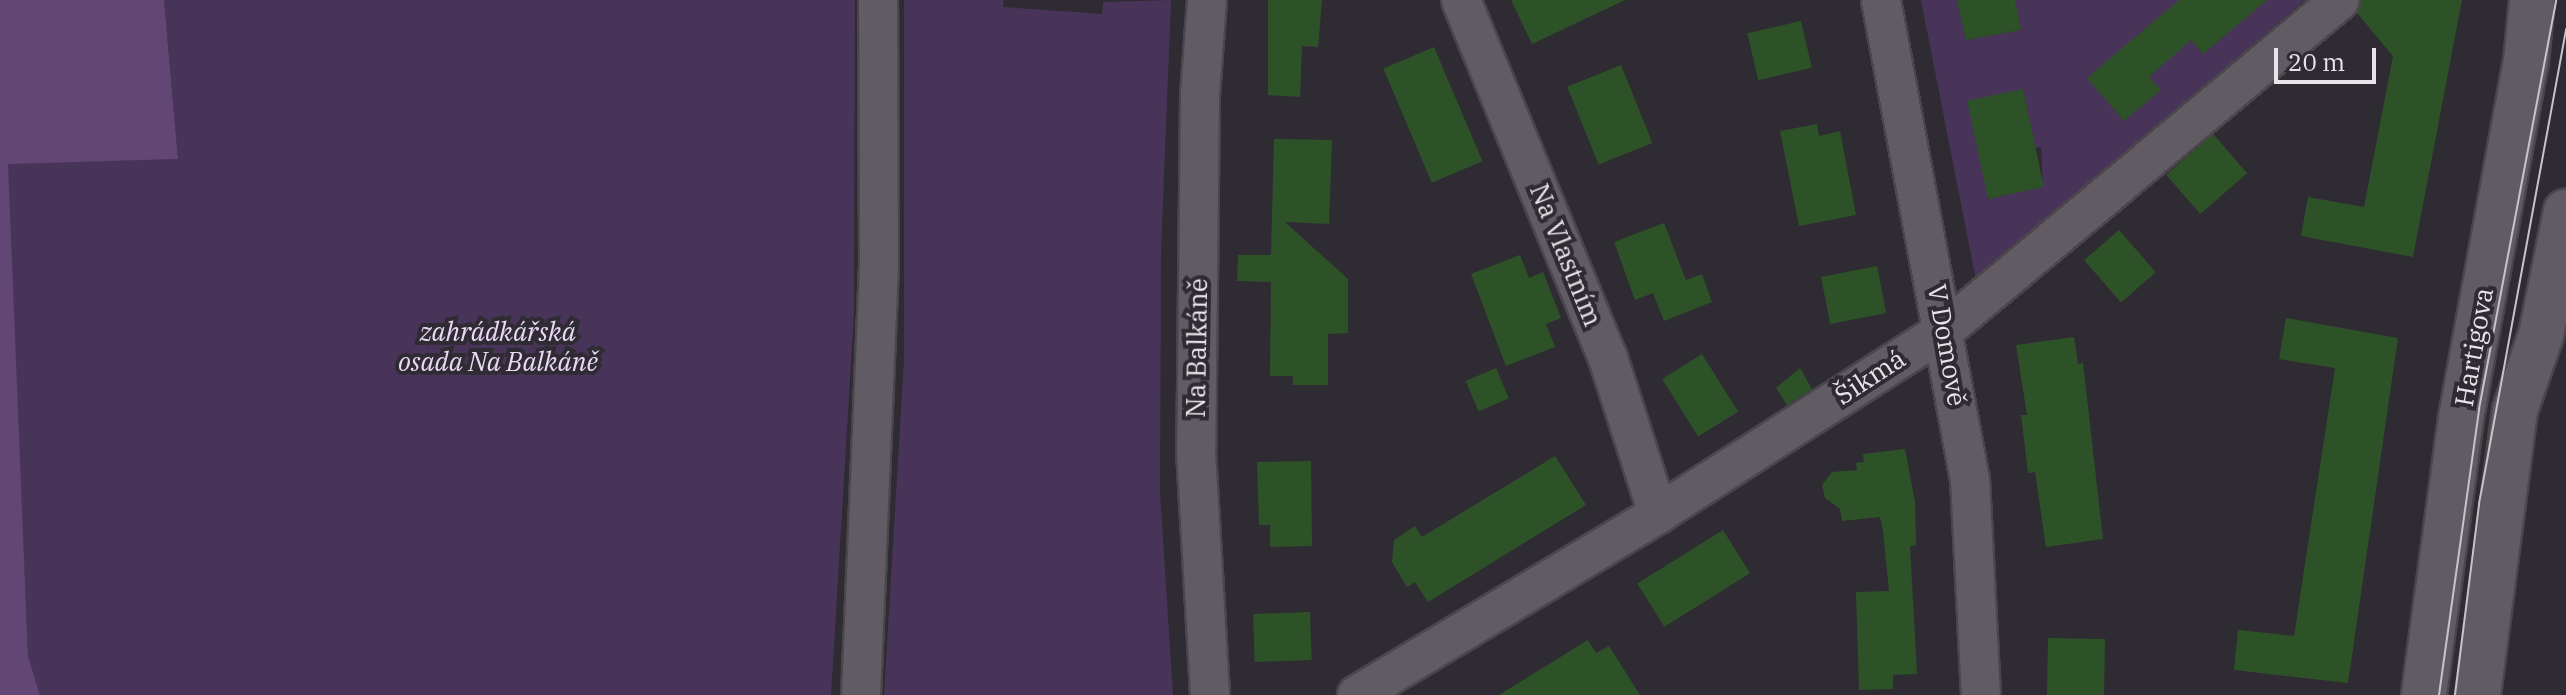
<!DOCTYPE html>
<html>
<head>
<meta charset="utf-8">
<style>
  body { margin:0 }
  #map { position:relative; width:2566px; height:695px; overflow:hidden; background:#2f2b33; font-family:"IBM Plex Serif",serif }
  div>[style] { position:absolute }
  [style*='--x'] { left:calc(var(--x)*1px); top:calc(var(--y)*1px); width:calc(var(--w)*1px); rotate:calc(var(--a)*1deg) }
  .green>* { inset:0; background:#493459 }
  .forest>* { inset:0; background:#624775 }
  .building>* { inset:0; background:#2e5228; transform-origin:0 0 }
  .roads { filter:drop-shadow(2px 0 #4a464c) drop-shadow(-2px 0 #4a464c) drop-shadow(0 2px #4a464c) drop-shadow(0 -2px #4a464c) }
  .street>* { height:38px; margin:-19px; padding:0 19px; transform-origin:19px; border-radius:19px; background:#615c64 }
  .secondary>* { height:44px; margin:-22px; padding:0 22px; transform-origin:22px; border-radius:22px; background:#615c64 }
  .tram>* { height:2px; margin:-1px; padding:0 1px; transform-origin:1px; border-radius:1px; background:#c7c4c9 }
  span { translate:-50% -50%; white-space:nowrap; text-align:center; line-height:1.15; -webkit-text-stroke:8px #2f2b33; paint-order:stroke }
  .street-label { font-size:26px; color:#e7e5e9 }
  .park-label { font-size:26px; color:#eadaf8; font-style:italic }
  .scale { position:absolute; left:2274px; top:48px; width:102px; height:36px; box-sizing:border-box; border:4px solid #e7e5e9; border-top:0; padding-left:10px; font-size:24px; line-height:28px; white-space:nowrap; color:#e7e5e9; -webkit-text-stroke:6px #2f2b33; paint-order:stroke }
</style>
</head>
<body>
<div id="map">
  <div class="green">
    <i style="clip-path:polygon(164px 0,855px 0,854px 312px,831px 695px,40px 695px,28px 656px,7px 163px,178px 159px)"></i>
    <i style="clip-path:polygon(904px 0,1003px 0,1003px 7px,1102px 14px,1103px 2px,1171px 0,1161px 251px,1160px 493px,1173px 695px,884px 695px,904px 360px)"></i>
    <i style="clip-path:polygon(evenodd,1921px 0,1957px 0,1966px 40px,2020px 30px,2015px 0,2179px 0,2154px 22px,2178px 51px,2191px 40px,2203px 54px,2266px 0,2305px 0,1976px 280px,1921px 0,2124px 48px,2160px 90px,2124px 121px,2088px 78px,2124px 48px,1921px 0,2023px 89px,2035px 148px,2041px 147px,2043px 187px,1987px 199px,2023px 89px)"></i>
  </div>
  <div class="forest">
    <i style="clip-path:polygon(0 0,164px 0,178px 159px,8px 164px,28px 656px,40px 695px,0 695px)"></i>
  </div>
  <div class="building">
    <i style="clip-path:polygon(1268px 0,1322px 0,1318px 47px,1302px 46px,1300px 97px,1268px 95px)"></i>
    <i style="clip-path:polygon(1511px 0,1625px 0,1532px 44px)"></i>
    <i style="clip-path:polygon(1957px 0,2015px 0,2021px 30px,1966px 40px)"></i>
    <i style="clip-path:polygon(2179px 0,2267px 0,2203px 54px,2191px 40px,2149px 77px,2161px 90px,2124px 121px,2087px 78px)"></i>
    <i style="clip-path:polygon(2361px 0,2462px 0,2413px 257px,2301px 236px,2308px 197px,2364px 207px,2393px 56px,2357px 13px)"></i>
    <i style="left:1801px;top:21px;width:48px;height:55px;rotate:77deg"></i>
    <i style="left:1434px;top:47px;width:124px;height:55px;rotate:67deg"></i>
    <i style="left:1621px;top:65px;width:84px;height:58px;rotate:68deg"></i>
    <i style="left:2023px;top:89px;width:100px;height:57px;rotate:78deg"></i>
    <i style="clip-path:polygon(1817px 124px,1819px 136px,1840px 131px,1856px 215px,1799px 226px,1780px 131px)"></i>
    <i style="left:2213px;top:134px;width:52px;height:62px;rotate:49deg"></i>
    <i style="clip-path:polygon(1274px 139px,1332px 140px,1329px 224px,1285px 222px,1348px 279px,1348px 333px,1328px 334px,1328px 385px,1293px 385px,1293px 376px,1270px 376px,1271px 282px,1237px 281px,1238px 255px,1271px 255px)"></i>
    <i style="clip-path:polygon(1664px 223px,1686px 280px,1702px 274px,1712px 302px,1664px 321px,1653px 293px,1635px 300px,1614px 242px)"></i>
    <i style="left:2119px;top:230px;width:56px;height:46px;rotate:49deg"></i>
    <i style="clip-path:polygon(1520px 255px,1529px 278px,1543px 272px,1561px 318px,1546px 324px,1555px 347px,1506px 366px,1471px 274px)"></i>
    <i style="left:1877px;top:266px;width:48px;height:57px;rotate:79deg"></i>
    <i style="clip-path:polygon(2286px 318px,2398px 338px,2348px 683px,2234px 670px,2238px 630px,2294px 636px,2335px 368px,2279px 359px)"></i>
    <i style="clip-path:polygon(2074px 337px,2078px 364px,2083px 363px,2103px 539px,2046px 547px,2035px 472px,2028px 473px,2021px 415px,2027px 415px,2016px 345px)"></i>
    <i style="left:1702px;top:354px;width:68px;height:47px;rotate:58deg"></i>
    <i style="left:1496px;top:368px;width:33px;height:33px;rotate:67deg"></i>
    <i style="clip-path:polygon(1800px 368px,1812px 389px,1787px 405px,1776px 388px)"></i>
    <i style="clip-path:polygon(1905px 449px,1915px 502px,1916px 545px,1910px 546px,1917px 674px,1893px 675px,1893px 689px,1859px 690px,1856px 592px,1889px 591px,1883px 531px,1880px 517px,1842px 521px,1840px 509px,1825px 498px,1822px 485px,1832px 472px,1857px 470px,1856px 463px,1864px 462px,1863px 454px)"></i>
    <i style="clip-path:polygon(1555px 456px,1586px 505px,1428px 602px,1415px 582px,1407px 587px,1392px 562px,1394px 540px,1415px 526px,1422px 537px)"></i>
    <i style="clip-path:polygon(1311px 461px,1312px 546px,1270px 547px,1270px 525px,1259px 525px,1257px 462px)"></i>
    <i style="left:1723px;top:530px;width:51px;height:101px;rotate:58deg"></i>
    <i style="left:1310px;top:612px;width:48px;height:57px;rotate:88deg"></i>
    <i style="left:2048px;top:638px;width:57px;height:57px;rotate:1deg"></i>
    <i style="clip-path:polygon(1588px 640px,1596px 653px,1609px 646px,1640px 695px,1499px 695px)"></i>
  </div>
  <div class="roads">
    <div class="street">
      <i style="--x:1207;--y:0;--w:95;--a:94.2"></i>
      <i style="--x:1200;--y:95;--w:356;--a:90.6"></i>
      <i style="--x:1196;--y:451;--w:244;--a:86.7"></i>
      <i style="--x:1461;--y:0;--w:387;--a:67.7"></i>
      <i style="--x:1608;--y:358;--w:164;--a:72.2"></i>
      <i style="--x:1881;--y:0;--w:487;--a:79.5"></i>
      <i style="--x:1970;--y:479;--w:216;--a:87.1"></i>
      <i style="--x:861;--y:695;--w:430;--a:-87.6"></i>
      <i style="--x:879;--y:265;--w:265;--a:-90.2"></i>
      <i style="--x:1357;--y:695;--w:351;--a:-31"></i>
      <i style="--x:1658;--y:514;--w:342;--a:-32.7"></i>
      <i style="--x:1946;--y:329;--w:513;--a:-39.86"></i>
    </div>
    <div class="secondary">
      <i style="--x:2424;--y:695;--w:279;--a:-82.4"></i>
      <i style="--x:2461;--y:418;--w:362;--a:-79.7"></i>
      <i style="--x:2526;--y:62;--w:62;--a:-84.5"></i>
      <i style="--x:2478;--y:695;--w:287;--a:-82.6"></i>
      <i style="--x:2515;--y:410;--w:79;--a:-70.9"></i>
      <i style="--x:2541;--y:335;--w:126;--a:-78.6"></i>
    </div>
  </div>
  <div class="tram">
    <i style="--x:2439;--y:695;--w:289;--a:-82"></i>
    <i style="--x:2479;--y:409;--w:416;--a:-79.3"></i>
    <i style="--x:2455;--y:695;--w:193;--a:-82.8"></i>
    <i style="--x:2479;--y:504;--w:483;--a:-79.6"></i>
  </div>
  <div class="street-label">
    <span style="left:1566px;top:255px;rotate:68deg">Na Vlastním</span>
    <span style="left:1947px;top:345px;rotate:80deg">V Domově</span>
    <span style="left:2474px;top:347px;rotate:-80deg">Hartigova</span>
    <span style="left:1197px;top:348px;rotate:-89deg">Na Balkáně</span>
    <span style="left:1870px;top:377px;rotate:-33deg">Šikmá</span>
  </div>
  <div class="park-label">
    <span style="left:498px;top:347px">zahrádkářská<br>osada Na Balkáně</span>
  </div>
  <div class="scale">20 m</div>
</div>
</body>
</html>
